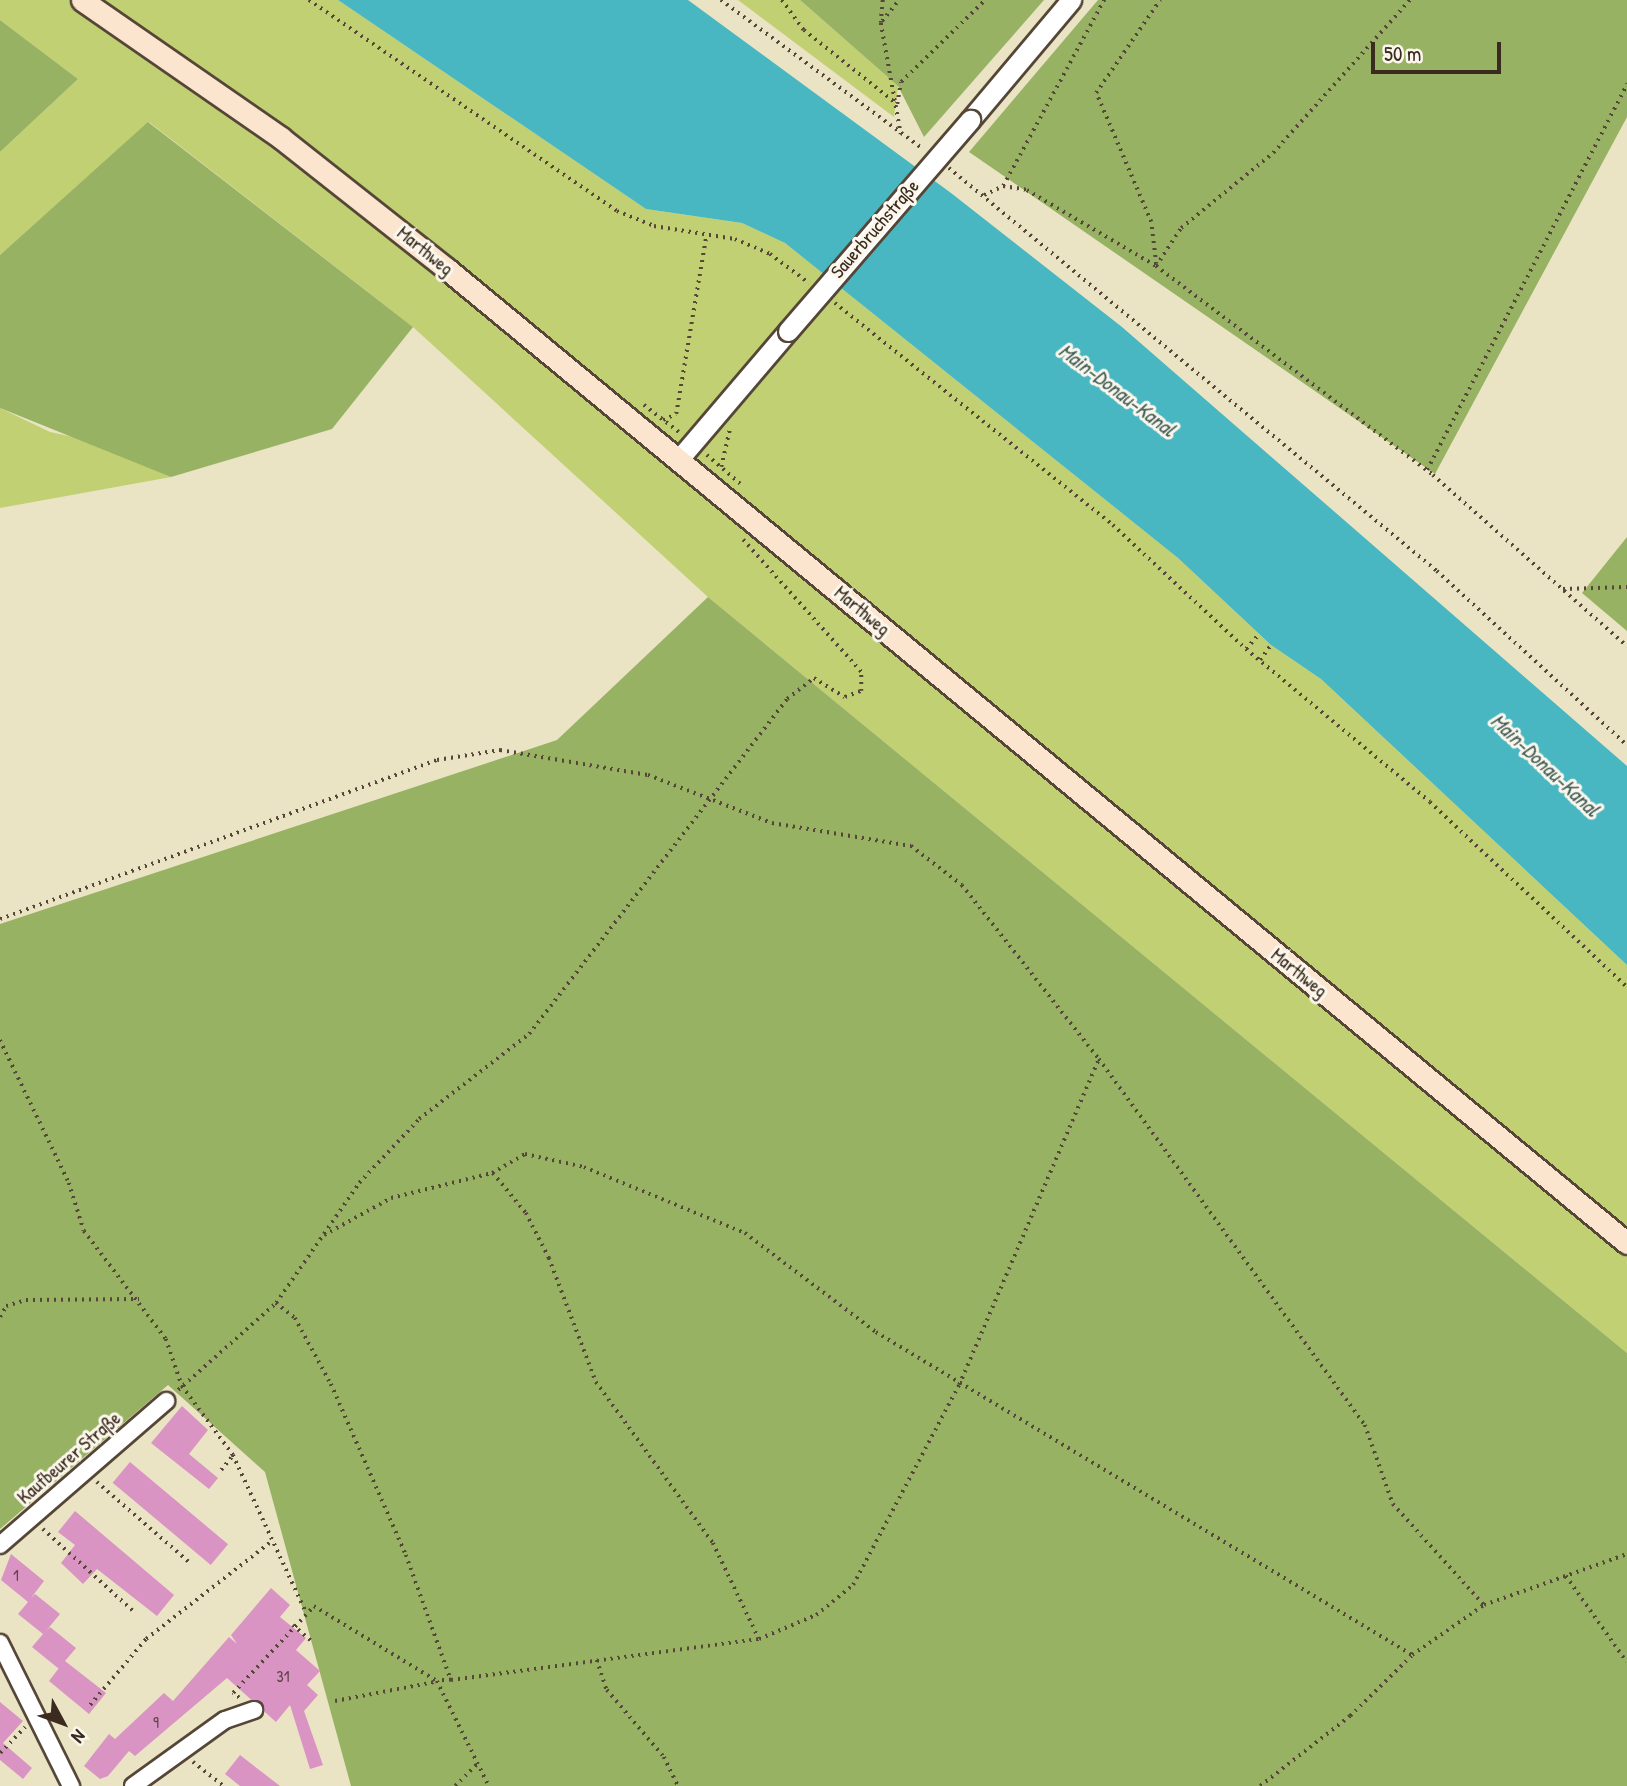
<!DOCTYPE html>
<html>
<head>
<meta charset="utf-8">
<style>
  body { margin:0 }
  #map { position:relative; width:1627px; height:1786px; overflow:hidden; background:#eae4c4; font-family:"Patrick Hand",sans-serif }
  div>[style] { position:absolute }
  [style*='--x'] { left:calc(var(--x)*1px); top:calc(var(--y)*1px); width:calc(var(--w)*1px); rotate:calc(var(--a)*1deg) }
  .green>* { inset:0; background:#c1d072 }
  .forest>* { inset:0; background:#98b264 }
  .water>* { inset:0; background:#48b7c1 }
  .building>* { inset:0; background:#d994c4; transform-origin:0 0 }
  .path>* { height:3.5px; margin-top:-1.75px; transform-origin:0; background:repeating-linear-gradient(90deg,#554637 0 2px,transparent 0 7px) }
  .roads { filter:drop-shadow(2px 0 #554637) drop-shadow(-2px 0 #554637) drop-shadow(0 2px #554637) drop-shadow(0 -2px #554637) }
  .minor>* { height:16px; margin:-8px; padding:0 8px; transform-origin:8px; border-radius:8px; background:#fff }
  .tertiary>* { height:19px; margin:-9.5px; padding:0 9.5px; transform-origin:9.5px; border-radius:9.5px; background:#fff }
  .secondary>* { height:21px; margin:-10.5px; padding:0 10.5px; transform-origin:10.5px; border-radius:10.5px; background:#fbe5cf }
  .bridges { filter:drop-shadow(2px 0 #554637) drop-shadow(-2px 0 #554637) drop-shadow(0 2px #554637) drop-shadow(0 -2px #554637) }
  .tertiary-bridge>* { height:19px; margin:-9.5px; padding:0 9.5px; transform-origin:9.5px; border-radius:9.5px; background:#fff }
  span { translate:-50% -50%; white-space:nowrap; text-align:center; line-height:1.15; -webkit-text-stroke:6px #fbf7ec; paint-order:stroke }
  .number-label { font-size:16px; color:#624448 }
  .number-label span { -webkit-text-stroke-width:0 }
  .street-label { font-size:19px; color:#3b2a1e }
  .water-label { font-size:21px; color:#405b57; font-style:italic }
  .north { position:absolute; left:28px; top:1688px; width:70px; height:70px; -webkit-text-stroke:5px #fbf7ec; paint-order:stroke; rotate:131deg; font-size:19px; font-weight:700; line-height:28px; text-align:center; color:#3b2a1e }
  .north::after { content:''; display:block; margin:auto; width:24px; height:32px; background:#3b2a1e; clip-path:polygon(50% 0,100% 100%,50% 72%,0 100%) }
  .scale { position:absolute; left:1371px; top:42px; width:130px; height:32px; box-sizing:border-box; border:4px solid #3b2a1e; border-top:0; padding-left:9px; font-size:21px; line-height:24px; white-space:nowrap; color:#3b2a1e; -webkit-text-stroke:5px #fbf7ec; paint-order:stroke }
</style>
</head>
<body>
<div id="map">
  <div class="green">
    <i style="clip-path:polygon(0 0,338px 0,646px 209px,742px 223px,785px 243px,1178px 558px,1271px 645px,1321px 679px,1627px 965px,1627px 1353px,708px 597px,413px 327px,149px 122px,0 255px,0 152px,78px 79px,0 20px)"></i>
    <i style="clip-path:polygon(738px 0,800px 0,898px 86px,894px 117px)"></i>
    <i style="clip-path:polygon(0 408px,50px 432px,88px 440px,171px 477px,0 508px)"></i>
  </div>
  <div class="forest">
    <i style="clip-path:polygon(800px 0,1044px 0,924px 137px,898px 86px)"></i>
    <i style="clip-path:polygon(1098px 0,1627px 0,1627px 117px,1435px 474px,969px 152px)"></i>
    <i style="clip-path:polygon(0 20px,78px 79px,0 152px)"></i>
    <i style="clip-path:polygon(148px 122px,413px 327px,332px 429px,171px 477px,0 408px,0 255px)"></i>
    <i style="clip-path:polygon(1627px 537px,1627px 631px,1582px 593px)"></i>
    <i style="clip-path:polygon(708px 597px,1627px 1353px,1627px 1786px,351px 1786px,265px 1472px,168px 1385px,0 1529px,0 924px,557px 740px)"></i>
  </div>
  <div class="water">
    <i style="clip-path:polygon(338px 0,688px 0,951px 193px,1122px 327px,1627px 766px,1627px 965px,1321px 679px,1271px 645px,1178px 558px,785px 243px,742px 223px,646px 209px)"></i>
  </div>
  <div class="building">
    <i style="clip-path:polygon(182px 1406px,208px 1430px,189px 1454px,218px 1478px,209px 1489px,151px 1443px)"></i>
    <i style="left:130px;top:1462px;width:128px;height:27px;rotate:40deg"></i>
    <i style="clip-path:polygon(75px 1511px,174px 1595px,157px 1616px,97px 1569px,83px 1584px,61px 1563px,75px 1545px,58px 1532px)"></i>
    <i style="clip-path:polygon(11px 1554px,44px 1581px,31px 1598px,35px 1594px,60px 1614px,46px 1631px,50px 1627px,76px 1648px,65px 1661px,106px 1693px,89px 1714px,49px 1681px,62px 1664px,59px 1669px,32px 1647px,43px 1634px,18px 1614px,28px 1602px,1px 1580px)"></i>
    <i style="clip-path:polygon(271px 1588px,290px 1605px,280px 1617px,306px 1638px,296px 1650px,320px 1671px,307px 1685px,318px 1695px,304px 1711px,323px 1765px,310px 1769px,290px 1705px,276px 1722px,227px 1678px,135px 1756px,129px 1751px,108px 1776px,100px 1779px,84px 1766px,109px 1734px,115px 1739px,164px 1693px,173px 1701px,229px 1637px,237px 1644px,231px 1635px)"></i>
    <i style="clip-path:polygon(0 1702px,23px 1721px,3px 1743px,32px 1768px,23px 1779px,0 1760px)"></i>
    <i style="clip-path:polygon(240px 1755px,258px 1769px,280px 1786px,240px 1786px,225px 1774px)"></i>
  </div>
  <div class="path">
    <i style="--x:309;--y:0;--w:373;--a:34.4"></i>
    <i style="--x:617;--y:211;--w:40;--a:22"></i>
    <i style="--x:654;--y:226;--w:82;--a:9.1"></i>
    <i style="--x:735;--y:239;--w:38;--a:23"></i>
    <i style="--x:770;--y:254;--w:49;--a:36.6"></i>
    <i style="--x:721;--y:0;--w:251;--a:36.4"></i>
    <i style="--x:782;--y:0;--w:37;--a:54"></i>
    <i style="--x:804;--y:30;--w:119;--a:38.5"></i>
    <i style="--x:883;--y:0;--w:23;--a:95"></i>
    <i style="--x:881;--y:23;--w:113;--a:79.8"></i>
    <i style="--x:882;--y:21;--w:27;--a:-51"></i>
    <i style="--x:897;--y:104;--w:22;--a:-80"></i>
    <i style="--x:901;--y:82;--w:117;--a:-44.3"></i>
    <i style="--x:949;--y:168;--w:633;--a:39.55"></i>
    <i style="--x:1437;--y:571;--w:258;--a:42.5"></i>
    <i style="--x:1003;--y:186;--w:24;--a:9"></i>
    <i style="--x:1027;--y:190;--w:150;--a:30.5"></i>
    <i style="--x:1156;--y:266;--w:347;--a:37"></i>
    <i style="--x:1433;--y:475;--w:259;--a:41.4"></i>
    <i style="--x:984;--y:195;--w:21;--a:-25"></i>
    <i style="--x:1003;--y:186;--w:212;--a:-61.5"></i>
    <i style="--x:1156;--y:264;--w:42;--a:-96.8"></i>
    <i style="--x:1151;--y:222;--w:140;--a:-113.1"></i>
    <i style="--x:1096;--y:93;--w:113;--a:-55.5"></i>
    <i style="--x:1156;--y:266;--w:45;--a:-56.7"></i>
    <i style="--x:1181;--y:228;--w:119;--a:-39.2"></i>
    <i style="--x:1273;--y:153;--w:205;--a:-48.2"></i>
    <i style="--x:835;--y:303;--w:356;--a:38.6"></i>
    <i style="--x:1113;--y:525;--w:182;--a:43"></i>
    <i style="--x:1246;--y:649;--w:239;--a:39.7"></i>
    <i style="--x:1430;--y:802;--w:270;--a:43.2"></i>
    <i style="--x:644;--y:405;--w:44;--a:37.6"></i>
    <i style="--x:663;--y:420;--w:14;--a:-25"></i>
    <i style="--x:676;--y:414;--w:181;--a:-80.4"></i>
    <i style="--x:707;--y:455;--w:48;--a:40.7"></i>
    <i style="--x:721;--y:467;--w:39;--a:-77"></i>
    <i style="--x:1427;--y:470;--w:435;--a:-62.6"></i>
    <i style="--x:1563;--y:589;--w:64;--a:-1.8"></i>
    <i style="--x:1246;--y:649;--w:20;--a:-49"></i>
    <i style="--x:1260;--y:660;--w:19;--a:-54"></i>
    <i style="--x:0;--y:919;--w:465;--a:-20"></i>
    <i style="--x:437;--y:760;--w:64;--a:-9"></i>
    <i style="--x:500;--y:750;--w:150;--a:9.6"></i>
    <i style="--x:648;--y:775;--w:133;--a:21.2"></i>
    <i style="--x:772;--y:823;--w:141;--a:9.4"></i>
    <i style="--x:911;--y:846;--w:64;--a:37.4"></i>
    <i style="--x:962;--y:885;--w:221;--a:51.8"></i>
    <i style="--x:1099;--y:1059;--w:452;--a:54"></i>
    <i style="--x:1365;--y:1425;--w:84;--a:70.5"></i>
    <i style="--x:1393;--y:1504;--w:136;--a:48"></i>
    <i style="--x:0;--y:1040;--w:159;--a:64.2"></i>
    <i style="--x:69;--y:1183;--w:50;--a:72.6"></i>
    <i style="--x:84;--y:1231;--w:136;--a:52.8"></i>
    <i style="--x:166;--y:1339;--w:50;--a:71.2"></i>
    <i style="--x:182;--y:1386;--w:86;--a:53.5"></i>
    <i style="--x:233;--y:1455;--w:171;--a:65.1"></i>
    <i style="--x:493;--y:1173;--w:52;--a:50.5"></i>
    <i style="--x:526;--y:1213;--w:51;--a:62.9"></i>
    <i style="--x:549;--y:1258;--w:133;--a:69.2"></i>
    <i style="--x:596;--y:1382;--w:199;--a:54"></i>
    <i style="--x:713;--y:1543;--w:106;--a:64.4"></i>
    <i style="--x:324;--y:1235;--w:77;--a:-28.9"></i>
    <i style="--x:391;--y:1198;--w:104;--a:-13.9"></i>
    <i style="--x:492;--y:1173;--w:38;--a:-30"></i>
    <i style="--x:525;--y:1154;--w:60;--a:12.4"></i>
    <i style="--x:584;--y:1167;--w:174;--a:22.3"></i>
    <i style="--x:745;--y:1233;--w:164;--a:37.1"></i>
    <i style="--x:876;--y:1332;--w:626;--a:31.07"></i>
    <i style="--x:276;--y:1303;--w:24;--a:38"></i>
    <i style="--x:295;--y:1318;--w:75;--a:61.4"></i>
    <i style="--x:331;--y:1384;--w:187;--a:66.3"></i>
    <i style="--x:406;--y:1555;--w:133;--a:70.2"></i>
    <i style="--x:451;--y:1680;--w:311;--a:-7.6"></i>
    <i style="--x:759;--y:1639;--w:62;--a:-22.8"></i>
    <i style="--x:816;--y:1615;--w:48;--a:-39"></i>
    <i style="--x:853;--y:1585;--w:226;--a:-62.1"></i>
    <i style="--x:959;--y:1385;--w:355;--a:-66.8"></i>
    <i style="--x:0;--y:1317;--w:13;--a:-61"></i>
    <i style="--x:6;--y:1306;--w:21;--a:-17"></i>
    <i style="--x:26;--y:1300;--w:113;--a:-0.5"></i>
    <i style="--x:178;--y:1390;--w:131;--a:-41.6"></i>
    <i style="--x:276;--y:1303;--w:146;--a:-55.3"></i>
    <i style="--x:359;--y:1183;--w:88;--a:-46.8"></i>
    <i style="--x:419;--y:1119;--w:139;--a:-37.7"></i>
    <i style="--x:529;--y:1034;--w:423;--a:-52.4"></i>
    <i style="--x:787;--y:699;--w:34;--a:-38"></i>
    <i style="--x:814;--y:678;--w:36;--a:32"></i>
    <i style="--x:845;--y:697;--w:17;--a:-21"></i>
    <i style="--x:861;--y:691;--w:19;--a:-90"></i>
    <i style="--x:861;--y:672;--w:177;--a:-131.8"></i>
    <i style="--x:221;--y:1470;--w:19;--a:-51"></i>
    <i style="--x:97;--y:1482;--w:122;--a:41"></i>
    <i style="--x:43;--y:1529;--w:122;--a:42.3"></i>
    <i style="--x:1566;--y:1576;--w:105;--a:54.7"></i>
    <i style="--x:293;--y:1625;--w:28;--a:41"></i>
    <i style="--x:597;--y:1660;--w:32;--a:72"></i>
    <i style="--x:607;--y:1690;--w:88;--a:49.6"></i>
    <i style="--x:664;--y:1757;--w:32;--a:64"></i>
    <i style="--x:451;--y:1680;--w:14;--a:176"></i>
    <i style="--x:437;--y:1681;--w:117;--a:63.7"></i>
    <i style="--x:239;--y:1698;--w:8;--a:-140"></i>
    <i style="--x:233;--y:1693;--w:119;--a:-47"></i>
    <i style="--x:314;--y:1606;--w:144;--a:31.4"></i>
    <i style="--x:335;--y:1701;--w:102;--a:-10.8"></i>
    <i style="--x:90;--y:1705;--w:87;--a:-49.7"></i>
    <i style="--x:146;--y:1639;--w:161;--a:-37.9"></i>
    <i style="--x:0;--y:1753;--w:36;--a:-46"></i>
    <i style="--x:193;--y:1762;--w:39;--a:38"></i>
    <i style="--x:455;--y:1786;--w:33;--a:-45"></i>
    <i style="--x:1260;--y:1786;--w:114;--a:-37.9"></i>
    <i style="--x:1350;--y:1716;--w:87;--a:-44.5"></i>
    <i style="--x:1412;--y:1655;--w:88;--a:-34.8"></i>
    <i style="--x:1484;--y:1605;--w:152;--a:-19.6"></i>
  </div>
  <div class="roads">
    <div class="minor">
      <i style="--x:0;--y:1545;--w:220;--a:-40.9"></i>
      <i style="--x:0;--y:1643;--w:160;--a:63.6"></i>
      <i style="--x:133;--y:1786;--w:113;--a:-35.7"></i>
      <i style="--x:225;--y:1720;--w:31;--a:-19"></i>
    </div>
    <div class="tertiary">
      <i style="--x:970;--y:120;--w:157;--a:-49.9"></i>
      <i style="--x:679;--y:459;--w:168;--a:-49.6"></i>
    </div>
    <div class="secondary">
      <i style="--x:82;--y:0;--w:242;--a:34.7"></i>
      <i style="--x:281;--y:138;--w:211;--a:38.3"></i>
      <i style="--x:447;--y:269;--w:1530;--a:39.54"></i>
    </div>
  </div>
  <div class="bridges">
    <div class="tertiary-bridge">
      <i style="--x:788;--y:331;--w:279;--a:-49.2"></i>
    </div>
  </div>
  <div class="number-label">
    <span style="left:16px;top:1575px">1</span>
    <span style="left:283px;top:1676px">31</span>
    <span style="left:156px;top:1722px">9</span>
  </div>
  <div class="street-label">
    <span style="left:875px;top:229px;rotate:-49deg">Sauerbruchstraße</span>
    <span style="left:425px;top:251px;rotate:39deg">Marthweg</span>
    <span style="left:862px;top:611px;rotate:40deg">Marthweg</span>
    <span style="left:1299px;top:973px;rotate:39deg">Marthweg</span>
    <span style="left:69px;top:1458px;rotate:-41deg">Kaufbeurer Straße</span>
  </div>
  <div class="water-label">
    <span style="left:1117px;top:390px;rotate:37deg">Main-Donau-Kanal</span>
    <span style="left:1545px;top:765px;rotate:43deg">Main-Donau-Kanal</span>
  </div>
  <div class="north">N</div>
  <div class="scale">50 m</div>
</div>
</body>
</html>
